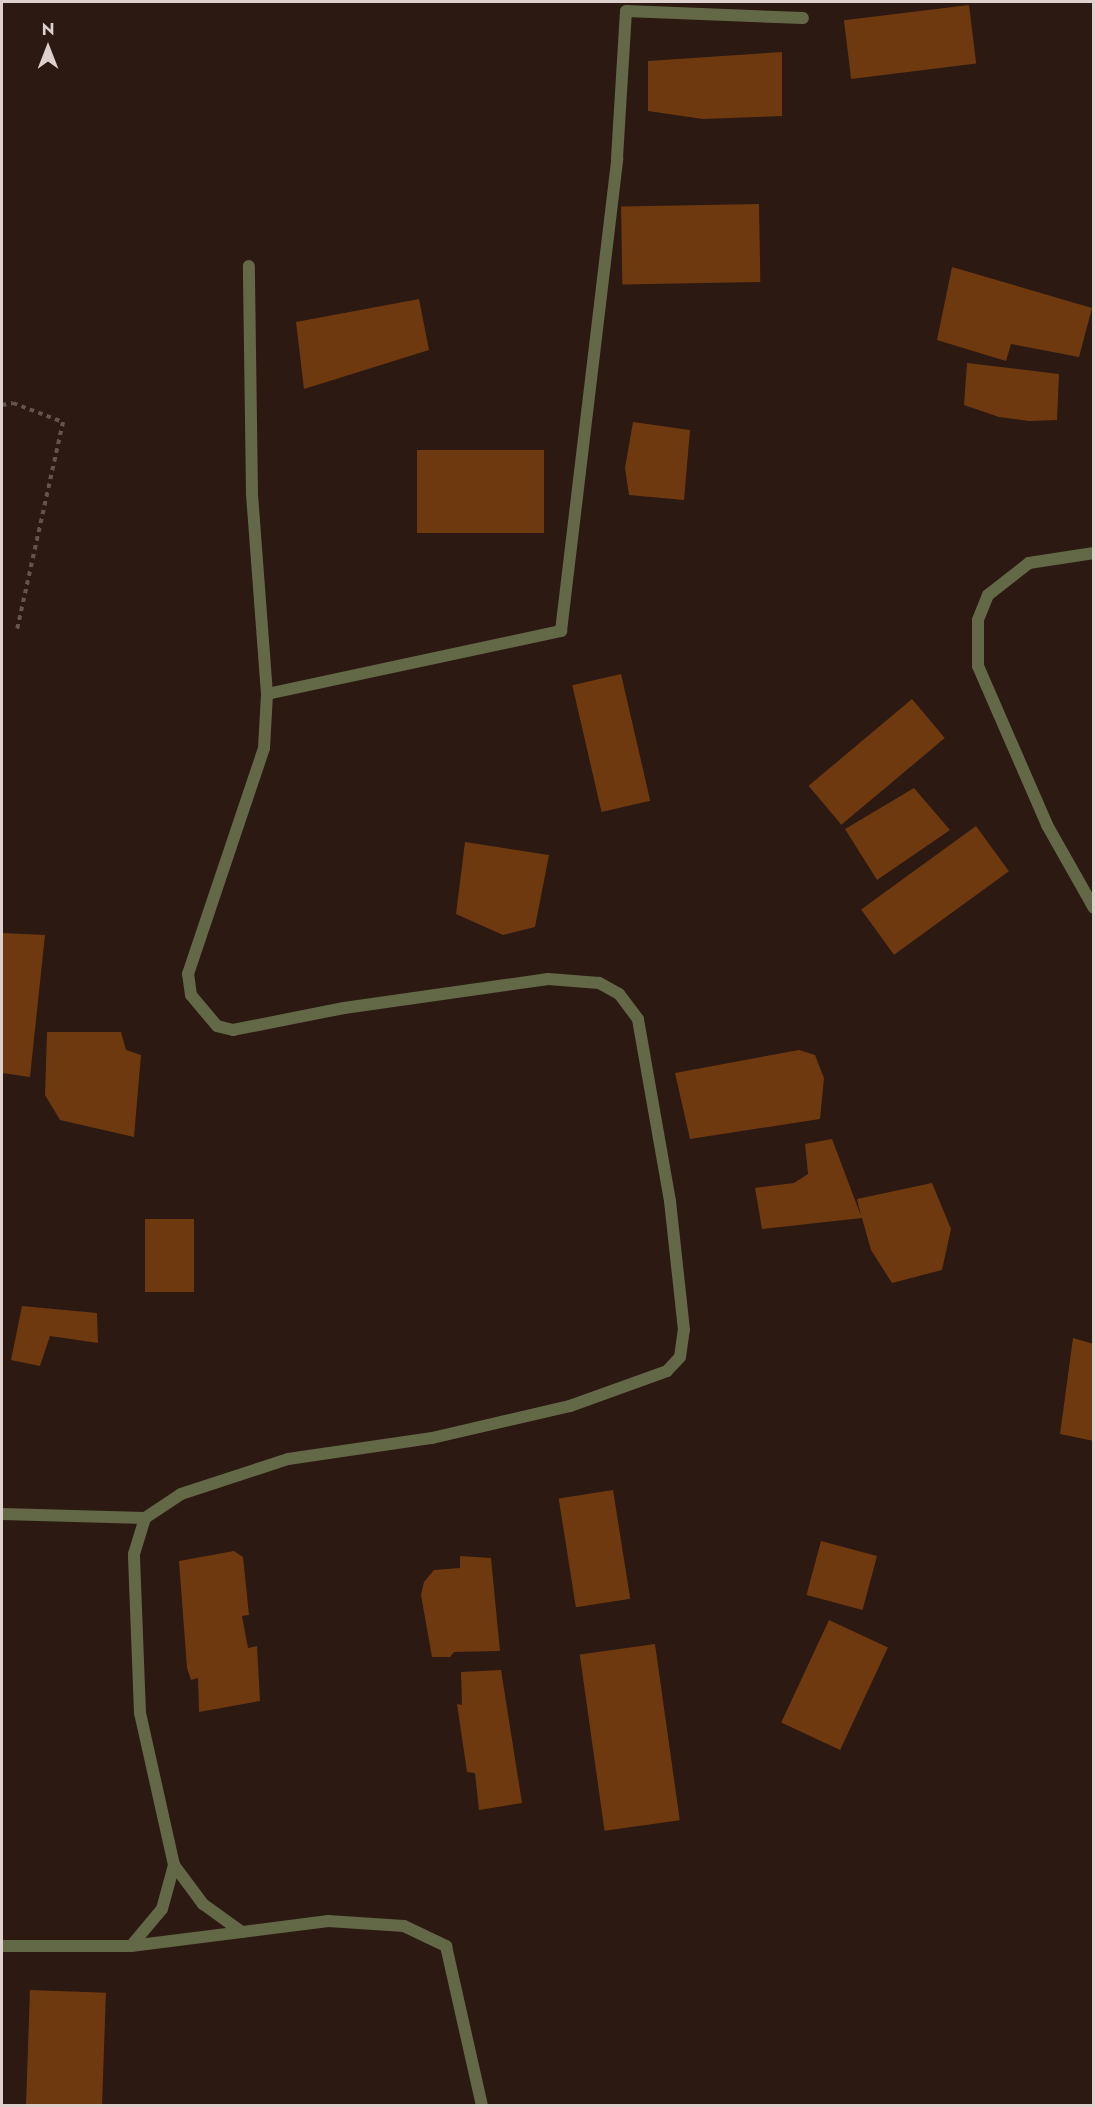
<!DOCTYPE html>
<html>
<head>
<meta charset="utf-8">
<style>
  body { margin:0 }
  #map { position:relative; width:1095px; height:2107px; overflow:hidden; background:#2b1912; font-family:Jost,sans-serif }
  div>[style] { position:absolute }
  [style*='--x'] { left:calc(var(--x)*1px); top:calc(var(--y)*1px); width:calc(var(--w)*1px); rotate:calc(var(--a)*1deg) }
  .building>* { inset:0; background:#6e390f; transform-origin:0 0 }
  .path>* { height:4px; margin-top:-2px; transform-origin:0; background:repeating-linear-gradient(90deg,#65544e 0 4.5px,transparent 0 9px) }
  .street>* { height:12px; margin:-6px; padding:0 6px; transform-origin:6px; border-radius:6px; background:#636846 }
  span { translate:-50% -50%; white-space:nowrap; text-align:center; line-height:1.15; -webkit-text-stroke:4.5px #2b1912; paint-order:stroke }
  .frame { position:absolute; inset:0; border:3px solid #ded1cd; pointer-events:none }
  .north { position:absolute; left:18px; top:18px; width:60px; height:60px; -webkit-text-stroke:4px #2b1912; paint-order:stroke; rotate:0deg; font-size:16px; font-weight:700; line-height:24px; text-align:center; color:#ded1cd }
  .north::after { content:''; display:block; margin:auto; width:21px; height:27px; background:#ded1cd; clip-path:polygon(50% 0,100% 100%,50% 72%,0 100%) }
</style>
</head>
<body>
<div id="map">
  <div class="building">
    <i style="left:969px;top:5px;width:59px;height:126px;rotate:83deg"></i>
    <i style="clip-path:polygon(782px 52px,782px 116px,703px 119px,648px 111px,648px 61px)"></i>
    <i style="left:759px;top:204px;width:78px;height:138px;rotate:89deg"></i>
    <i style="clip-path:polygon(952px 267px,1092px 308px,1079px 357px,1011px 344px,1006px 361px,937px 340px)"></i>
    <i style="clip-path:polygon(419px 299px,429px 350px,304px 389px,296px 322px)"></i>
    <i style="clip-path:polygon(967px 363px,1059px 374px,1057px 420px,1029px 421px,999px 417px,964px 405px)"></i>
    <i style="clip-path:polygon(633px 422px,690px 430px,684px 500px,629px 495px,625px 468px)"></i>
    <i style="left:417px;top:450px;width:127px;height:83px"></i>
    <i style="left:621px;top:674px;width:130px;height:50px;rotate:77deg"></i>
    <i style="left:912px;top:699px;width:51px;height:135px;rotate:50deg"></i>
    <i style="clip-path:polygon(914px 788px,950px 830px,877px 880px,845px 829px)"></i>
    <i style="left:976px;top:826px;width:56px;height:142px;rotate:54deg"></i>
    <i style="clip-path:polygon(465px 842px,549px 855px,535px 927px,503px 935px,456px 914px)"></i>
    <i style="clip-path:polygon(2px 933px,45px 935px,30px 1077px,2px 1073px)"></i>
    <i style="clip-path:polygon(47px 1032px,121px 1032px,126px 1050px,141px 1055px,134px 1137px,60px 1120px,45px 1095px)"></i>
    <i style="clip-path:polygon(799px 1050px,815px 1055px,824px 1078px,820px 1119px,690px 1139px,675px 1073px)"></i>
    <i style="clip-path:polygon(832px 1139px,861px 1216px,857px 1199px,932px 1183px,951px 1229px,942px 1270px,892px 1283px,871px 1250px,862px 1218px,762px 1229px,755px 1188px,794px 1183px,808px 1174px,805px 1144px)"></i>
    <i style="left:145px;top:1219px;width:49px;height:73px"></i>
    <i style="clip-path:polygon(22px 1306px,97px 1313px,98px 1343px,50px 1336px,40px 1366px,11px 1360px)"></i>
    <i style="clip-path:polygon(1073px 1338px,1094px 1344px,1094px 1441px,1060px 1434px)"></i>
    <i style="left:613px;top:1490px;width:110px;height:55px;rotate:81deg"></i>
    <i style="left:821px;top:1541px;width:58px;height:56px;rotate:15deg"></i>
    <i style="clip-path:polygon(234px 1551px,243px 1557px,249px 1615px,242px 1616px,248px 1648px,257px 1646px,260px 1701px,199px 1712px,198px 1678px,191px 1680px,187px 1668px,179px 1561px)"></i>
    <i style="clip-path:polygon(460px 1556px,491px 1558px,500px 1651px,454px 1652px,450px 1657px,432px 1657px,421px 1595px,424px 1582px,434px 1570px,460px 1568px)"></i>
    <i style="left:829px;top:1620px;width:65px;height:113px;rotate:25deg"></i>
    <i style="left:655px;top:1644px;width:178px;height:76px;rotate:82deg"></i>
    <i style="clip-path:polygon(501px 1670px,522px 1803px,479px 1810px,475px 1773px,467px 1772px,457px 1704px,462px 1705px,461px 1672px)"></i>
    <i style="left:30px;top:1990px;width:76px;height:115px;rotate:2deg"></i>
  </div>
  <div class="path">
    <i style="--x:2;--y:405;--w:11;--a:-10"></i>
    <i style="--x:13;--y:403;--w:53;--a:20.8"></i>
    <i style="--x:63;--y:422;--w:212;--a:102.5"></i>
  </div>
  <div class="street">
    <i style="--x:1094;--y:553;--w:66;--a:171.3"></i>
    <i style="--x:1029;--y:563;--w:52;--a:142"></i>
    <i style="--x:988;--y:595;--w:27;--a:112"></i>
    <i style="--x:978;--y:620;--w:46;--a:90"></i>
    <i style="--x:978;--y:666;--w:173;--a:66.5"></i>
    <i style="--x:1047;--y:825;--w:95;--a:60.5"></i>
    <i style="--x:267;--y:694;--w:301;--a:-12.1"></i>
    <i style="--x:561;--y:631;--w:476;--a:-83.2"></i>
    <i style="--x:617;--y:158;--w:147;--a:-86.5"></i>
    <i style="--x:626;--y:11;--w:177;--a:2.3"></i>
    <i style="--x:2;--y:1514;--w:143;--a:1.6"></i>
    <i style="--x:174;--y:1865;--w:49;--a:53.4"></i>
    <i style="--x:203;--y:1904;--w:48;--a:35.7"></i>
    <i style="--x:2;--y:1946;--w:129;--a:0"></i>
    <i style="--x:131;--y:1946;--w:199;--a:-7.2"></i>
    <i style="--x:328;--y:1921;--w:76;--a:3.8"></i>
    <i style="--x:404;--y:1926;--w:47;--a:25.5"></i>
    <i style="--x:446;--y:1946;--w:164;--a:77.3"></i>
    <i style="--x:131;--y:1946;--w:48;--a:-50"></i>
    <i style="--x:162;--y:1909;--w:46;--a:-74.7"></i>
    <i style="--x:174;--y:1865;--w:156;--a:-102.6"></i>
    <i style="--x:140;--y:1713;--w:159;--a:-92.2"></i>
    <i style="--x:134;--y:1554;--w:38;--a:-73"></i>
    <i style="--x:145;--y:1518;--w:43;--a:-33.7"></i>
    <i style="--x:181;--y:1494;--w:113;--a:-18.1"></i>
    <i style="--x:288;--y:1459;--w:146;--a:-8.3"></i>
    <i style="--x:432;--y:1438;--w:142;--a:-13.1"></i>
    <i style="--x:570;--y:1406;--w:103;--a:-19.8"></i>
    <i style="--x:667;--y:1371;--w:19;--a:-47"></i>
    <i style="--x:680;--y:1357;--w:27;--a:-82"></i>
    <i style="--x:684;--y:1330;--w:130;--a:-96.2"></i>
    <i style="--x:670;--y:1201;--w:185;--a:-100"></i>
    <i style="--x:638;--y:1019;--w:31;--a:-127"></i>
    <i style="--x:619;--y:994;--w:23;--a:-151"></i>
    <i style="--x:599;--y:983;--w:51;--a:-175.5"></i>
    <i style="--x:548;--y:979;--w:206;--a:171.9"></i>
    <i style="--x:344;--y:1008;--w:113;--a:168.8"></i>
    <i style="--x:233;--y:1030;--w:16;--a:-166"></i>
    <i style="--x:217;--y:1026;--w:40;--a:-130"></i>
    <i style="--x:191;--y:995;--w:21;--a:-98"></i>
    <i style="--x:188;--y:974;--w:238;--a:-71.4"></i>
    <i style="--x:264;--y:748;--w:54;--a:-86.8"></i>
    <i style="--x:267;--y:694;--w:202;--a:-94.3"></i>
    <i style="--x:252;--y:493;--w:227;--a:-90.8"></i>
  </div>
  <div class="frame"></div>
  <div class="north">N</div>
</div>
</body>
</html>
